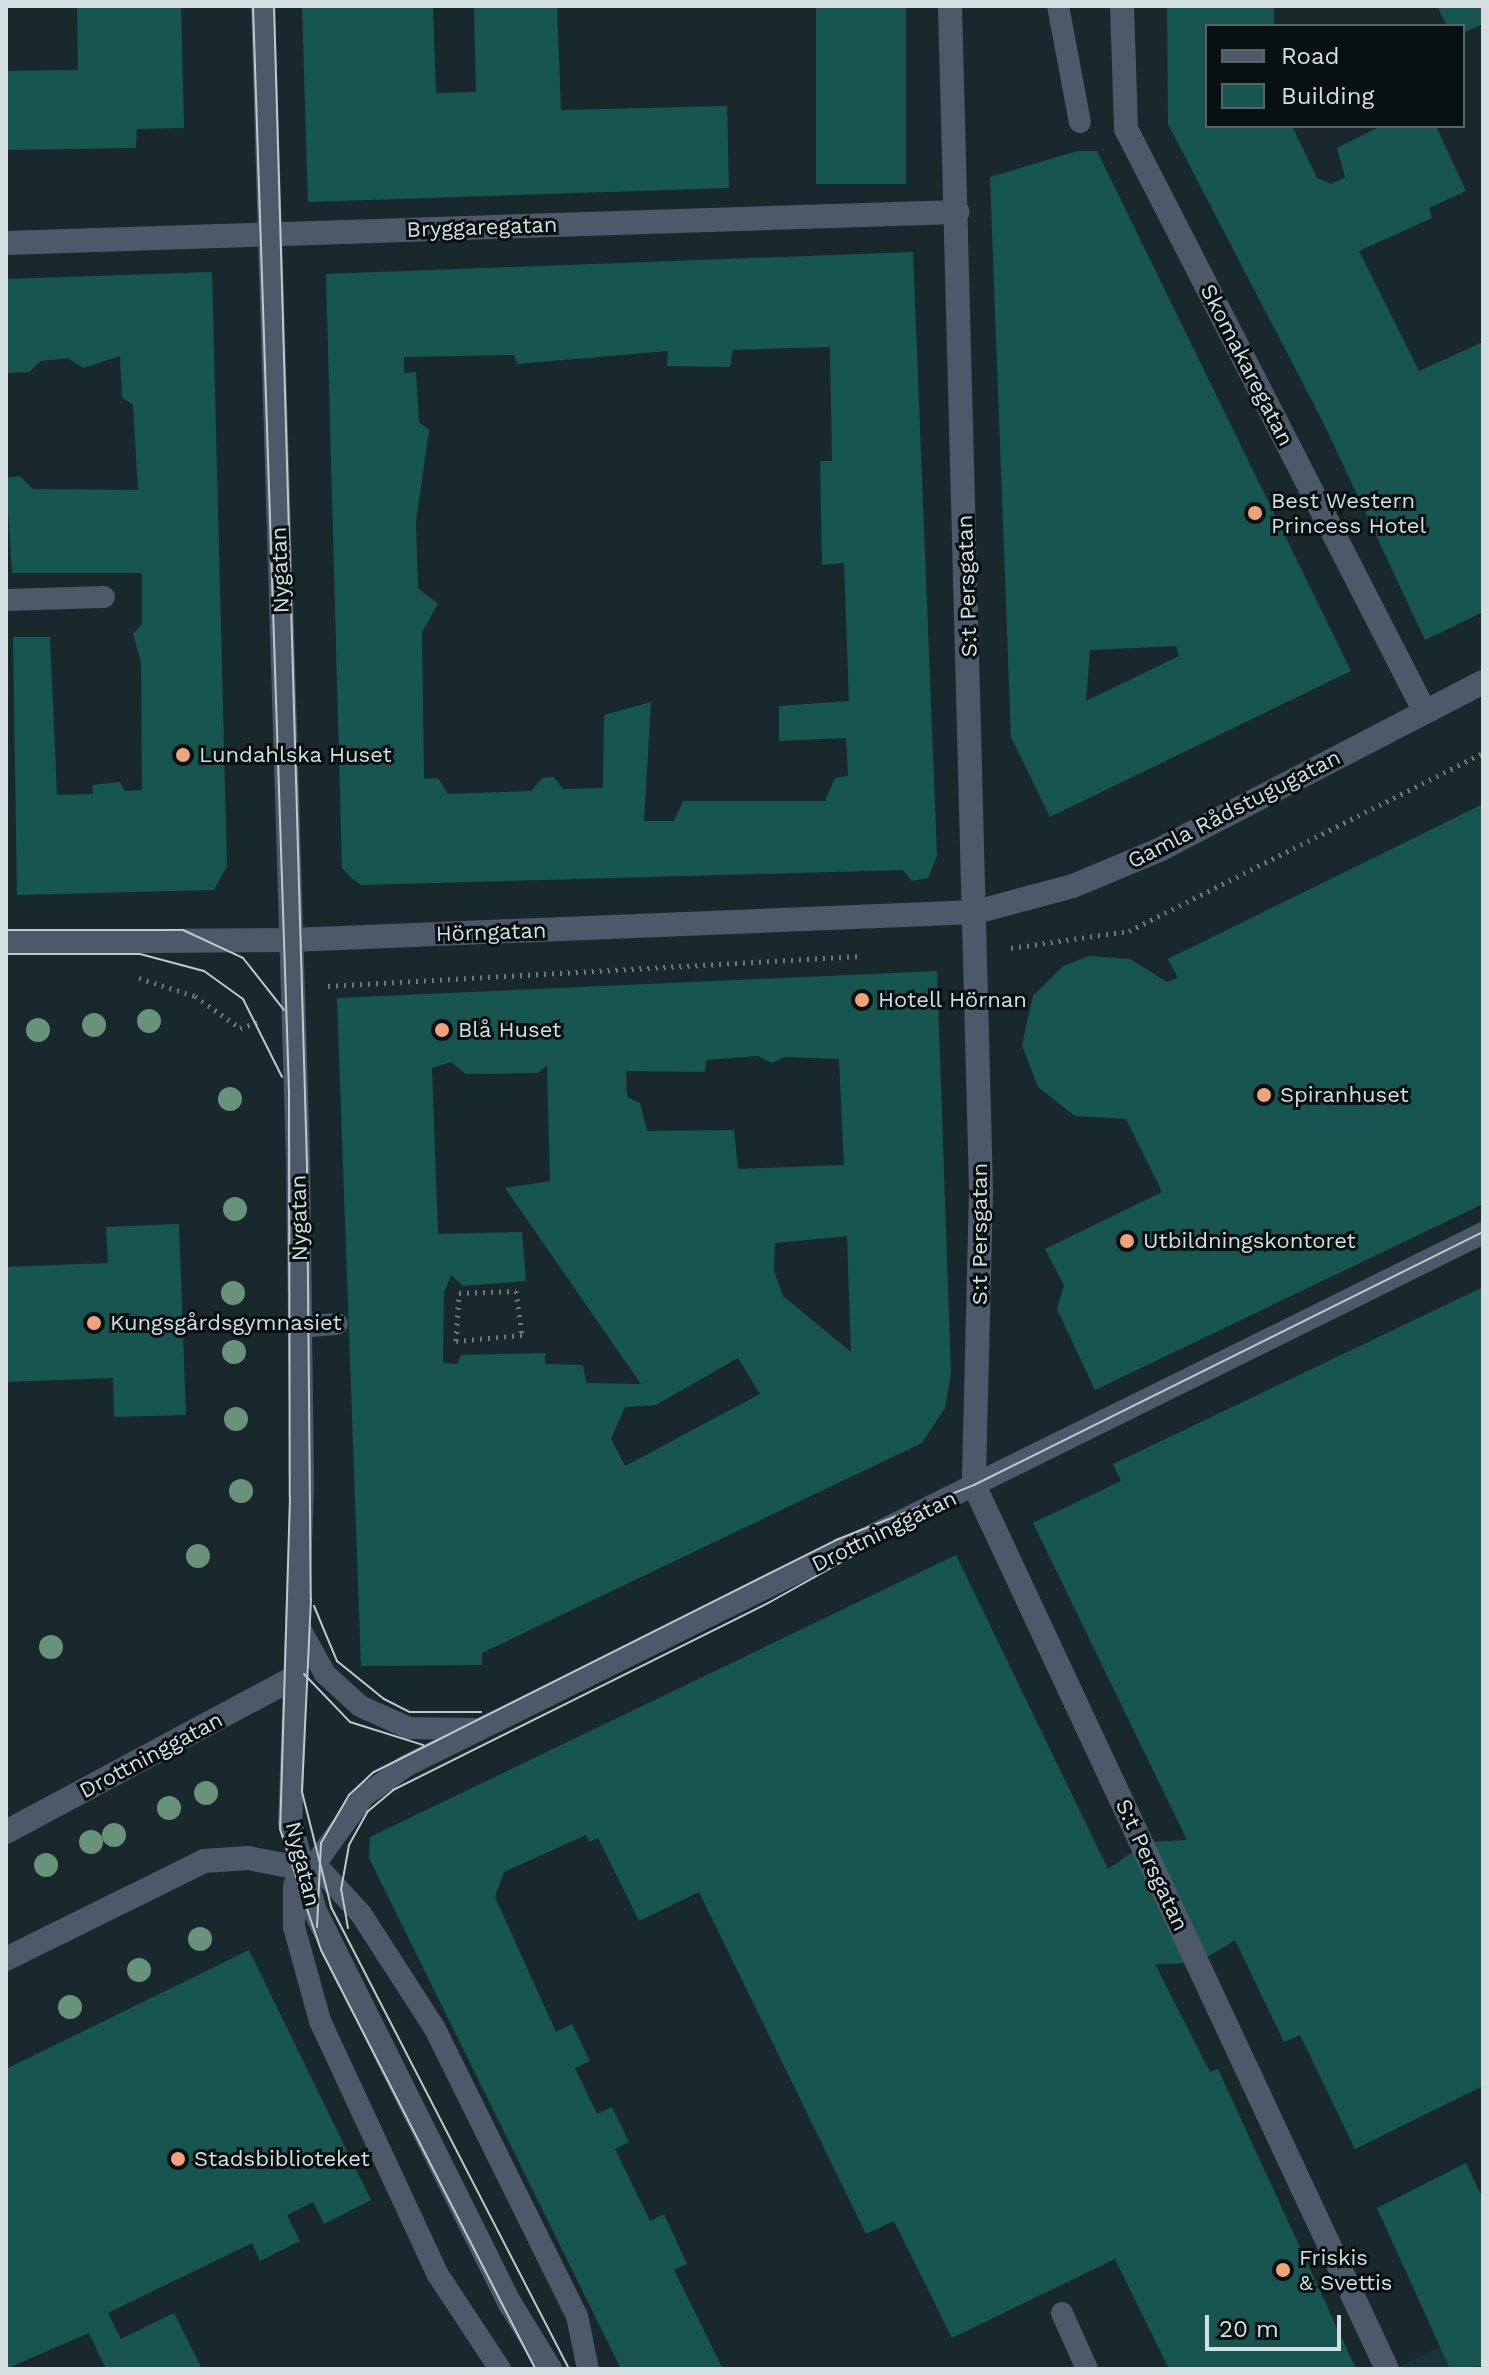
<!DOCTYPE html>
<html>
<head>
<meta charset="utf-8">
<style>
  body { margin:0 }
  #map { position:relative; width:1489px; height:2375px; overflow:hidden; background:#18282d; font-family:"Work Sans",sans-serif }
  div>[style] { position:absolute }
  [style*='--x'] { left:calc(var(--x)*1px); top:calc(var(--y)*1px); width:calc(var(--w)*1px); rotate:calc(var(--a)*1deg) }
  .built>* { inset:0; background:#1a333a }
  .building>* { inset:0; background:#175650; transform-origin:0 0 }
  .path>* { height:5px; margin-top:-2.5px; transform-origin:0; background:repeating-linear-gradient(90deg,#6c7a7e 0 2px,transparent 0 8px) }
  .lane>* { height:22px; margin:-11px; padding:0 11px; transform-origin:11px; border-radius:11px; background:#4d5968 }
  .street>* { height:24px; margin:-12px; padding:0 12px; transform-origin:12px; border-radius:12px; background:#4d5968 }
  .tram>* { height:2px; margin:-1px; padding:0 1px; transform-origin:1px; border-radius:1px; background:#bec9cd }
  .trees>* { width:24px; height:24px; margin:-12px; border-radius:50%; background:#689279 }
  .dots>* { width:22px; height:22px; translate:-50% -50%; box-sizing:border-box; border:4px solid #091012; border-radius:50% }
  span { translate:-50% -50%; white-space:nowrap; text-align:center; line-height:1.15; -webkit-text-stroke:6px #091012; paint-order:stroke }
  .street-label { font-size:22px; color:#d4dfe2 }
  .poi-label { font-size:22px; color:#d4dfe2 }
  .left { translate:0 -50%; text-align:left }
  .frame { position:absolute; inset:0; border:8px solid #d4dfe2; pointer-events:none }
  .legend { position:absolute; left:1205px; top:24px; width:260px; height:104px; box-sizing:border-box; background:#091012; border:2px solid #5a6365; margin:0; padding:10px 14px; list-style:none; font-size:24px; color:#d4dfe2 }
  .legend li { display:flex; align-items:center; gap:16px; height:40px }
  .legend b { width:40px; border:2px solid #5a6365 }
  .scale { position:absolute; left:1205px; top:2315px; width:136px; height:36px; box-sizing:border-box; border:4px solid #d4dfe2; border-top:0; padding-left:10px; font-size:24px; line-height:28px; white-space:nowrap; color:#d4dfe2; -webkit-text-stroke:6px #091012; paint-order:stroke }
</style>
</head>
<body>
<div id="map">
  <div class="built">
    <i style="clip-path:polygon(1440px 2347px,1450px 2369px,1394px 2369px)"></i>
  </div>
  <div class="building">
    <i style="clip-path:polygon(77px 6px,181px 6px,184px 128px,137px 129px,136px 148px,6px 150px,6px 71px,78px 70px)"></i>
    <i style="clip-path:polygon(302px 6px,433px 6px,436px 93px,476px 92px,474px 6px,557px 6px,561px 110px,727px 106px,729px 188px,308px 202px)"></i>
    <i style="left:816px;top:6px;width:90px;height:178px"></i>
    <i style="clip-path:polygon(1167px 6px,1274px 6px,1274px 26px,1207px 26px,1207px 126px,1292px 126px,1317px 178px,1331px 184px,1345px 177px,1337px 148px,1381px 126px,1436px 126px,1466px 191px,1429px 208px,1432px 218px,1359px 251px,1419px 371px,1483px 342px,1483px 612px,1425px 640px,1323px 422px,1168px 124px)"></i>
    <i style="clip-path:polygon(1437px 6px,1483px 6px,1483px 24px,1463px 33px,1463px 26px,1447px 26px)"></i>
    <i style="clip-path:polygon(evenodd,1077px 151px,1097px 151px,1351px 671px,1050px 817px,1011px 737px,990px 177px,1077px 151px,1176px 646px,1179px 656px,1086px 701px,1090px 650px,1176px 646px)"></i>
    <i style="clip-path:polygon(evenodd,913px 252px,937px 856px,928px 878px,912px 881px,903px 870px,361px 885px,350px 877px,342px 868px,326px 274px,913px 252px,830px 347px,832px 461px,820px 461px,822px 565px,844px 563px,849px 701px,779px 706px,779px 741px,846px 738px,848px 776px,835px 778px,825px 801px,683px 801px,674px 821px,644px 821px,651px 702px,604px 715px,603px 788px,563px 789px,554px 777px,542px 778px,531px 791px,448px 794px,438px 778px,424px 779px,422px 632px,438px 604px,418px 588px,416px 522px,429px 430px,419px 422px,416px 372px,404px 373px,404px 357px,514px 355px,517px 364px,668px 351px,667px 366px,730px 367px,733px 350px,830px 347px)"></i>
    <i style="clip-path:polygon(212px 272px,227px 866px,214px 890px,17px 895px,13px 637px,50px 637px,57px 795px,93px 794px,92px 785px,120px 782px,125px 791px,142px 790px,141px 662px,133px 634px,142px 624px,142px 573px,12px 573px,6px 478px,20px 476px,33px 489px,138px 490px,133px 405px,122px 397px,120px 356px,83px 368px,68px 358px,41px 361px,29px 372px,6px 373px,6px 279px)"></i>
    <i style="clip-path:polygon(1483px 804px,1483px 1204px,1095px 1390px,1057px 1309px,1064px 1285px,1045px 1249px,1162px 1192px,1126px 1119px,1075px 1116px,1038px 1087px,1022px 1045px,1033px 996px,1063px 966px,1089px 956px,1130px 959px,1167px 982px,1178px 978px,1168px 959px)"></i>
    <i style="clip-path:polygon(evenodd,937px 971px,951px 1373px,945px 1408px,922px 1443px,482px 1653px,482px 1665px,361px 1666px,337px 998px,937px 971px,758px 1056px,772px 1063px,784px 1057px,839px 1059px,844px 1165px,738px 1169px,734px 1130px,647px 1131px,640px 1103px,627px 1097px,626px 1071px,705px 1072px,706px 1060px,758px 1056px,937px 971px,451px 1062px,466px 1074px,538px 1073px,547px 1065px,550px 1181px,505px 1188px,641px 1384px,586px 1383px,583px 1365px,545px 1364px,545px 1353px,461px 1355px,457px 1364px,443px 1363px,444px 1293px,451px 1275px,463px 1286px,526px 1281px,522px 1232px,438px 1234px,432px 1068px,451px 1062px,937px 971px,847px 1236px,851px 1352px,783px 1296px,774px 1271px,775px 1243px,847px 1236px,937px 971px,738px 1358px,760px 1394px,625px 1466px,611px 1439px,625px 1407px,656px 1405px,738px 1358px)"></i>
    <i style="clip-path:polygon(179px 1224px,186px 1415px,114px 1417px,113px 1378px,6px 1382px,6px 1267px,108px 1263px,106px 1227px)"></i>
    <i style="clip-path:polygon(1483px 1287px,1483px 2086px,1355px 2149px,1300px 2035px,1284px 2042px,1235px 1940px,1198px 1963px,1155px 1964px,1210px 2072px,1218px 2069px,1356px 2369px,1169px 2369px,1115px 2259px,952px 2338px,894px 2221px,866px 2234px,699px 1892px,639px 1921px,598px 1838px,589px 1842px,586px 1835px,504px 1872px,495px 1897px,556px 2032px,572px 2024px,590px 2061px,575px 2068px,597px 2114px,612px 2107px,629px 2142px,615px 2149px,650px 2221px,664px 2214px,687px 2264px,674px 2270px,723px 2369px,621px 2369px,369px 1858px,370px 1837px,956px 1555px,1108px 1869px,1147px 1842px,1187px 1840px,1033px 1523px,1121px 1481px,1113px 1464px)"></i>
    <i style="clip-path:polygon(249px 1950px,371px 2200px,324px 2224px,313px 2202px,287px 2215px,300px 2241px,260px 2261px,252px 2243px,108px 2313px,121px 2339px,174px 2313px,202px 2369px,106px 2369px,89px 2333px,6px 2369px,6px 2069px)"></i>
    <i style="clip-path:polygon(1466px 2163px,1483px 2199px,1483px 2366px,1450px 2369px,1377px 2208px)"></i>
  </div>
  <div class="path">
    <i style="--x:1011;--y:948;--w:119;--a:-8.2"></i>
    <i style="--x:1129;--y:931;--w:396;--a:-26.7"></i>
    <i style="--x:139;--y:978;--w:59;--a:17.8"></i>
    <i style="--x:195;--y:996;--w:55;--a:35.4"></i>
    <i style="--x:240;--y:1028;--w:20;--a:-18"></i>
    <i style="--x:328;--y:986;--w:534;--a:-3.22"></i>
    <i style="--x:516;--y:1291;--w:44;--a:82.2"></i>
    <i style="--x:522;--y:1335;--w:66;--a:174.8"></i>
    <i style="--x:456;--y:1341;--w:48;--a:-86.4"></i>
    <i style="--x:459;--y:1293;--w:57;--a:-2"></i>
  </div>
  <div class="lane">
    <i style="--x:1058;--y:6;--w:118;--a:79.3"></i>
    <i style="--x:6;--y:600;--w:98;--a:-1.8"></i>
    <i style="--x:300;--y:1327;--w:37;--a:-5"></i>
    <i style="--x:298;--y:1625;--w:56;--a:61.1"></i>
    <i style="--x:325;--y:1674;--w:47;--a:42.4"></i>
    <i style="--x:360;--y:1706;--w:54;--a:24.2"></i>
    <i style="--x:409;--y:1728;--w:65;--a:0.9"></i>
    <i style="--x:315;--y:1864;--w:84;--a:-54.2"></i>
    <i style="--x:364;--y:1796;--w:52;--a:-35.5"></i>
    <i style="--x:406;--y:1766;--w:1202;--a:-26.33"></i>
    <i style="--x:315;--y:1864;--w:68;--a:47.4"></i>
    <i style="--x:361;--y:1914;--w:137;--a:57.2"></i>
    <i style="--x:435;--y:2029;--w:320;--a:63.7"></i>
    <i style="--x:577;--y:2316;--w:54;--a:78.3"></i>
    <i style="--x:312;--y:1865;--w:12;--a:166"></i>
    <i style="--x:300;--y:1868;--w:20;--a:108"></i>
    <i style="--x:294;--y:1887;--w:40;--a:90"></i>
    <i style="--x:294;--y:1927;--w:98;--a:74.5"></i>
    <i style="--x:320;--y:2021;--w:280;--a:65.1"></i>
    <i style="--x:438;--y:2275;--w:113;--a:56.6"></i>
    <i style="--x:1062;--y:2313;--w:61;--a:65.9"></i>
  </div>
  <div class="street">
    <i style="--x:263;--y:6;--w:1155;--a:88.26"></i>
    <i style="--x:298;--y:1160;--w:325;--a:89.3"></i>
    <i style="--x:302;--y:1485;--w:338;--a:92"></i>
    <i style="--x:290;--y:1823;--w:91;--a:74.1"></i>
    <i style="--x:315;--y:1911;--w:440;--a:63.6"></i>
    <i style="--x:511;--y:2305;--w:75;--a:58.6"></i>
    <i style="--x:950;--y:6;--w:1185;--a:88.5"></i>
    <i style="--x:981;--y:1191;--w:294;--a:91.4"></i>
    <i style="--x:974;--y:1485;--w:976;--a:64.96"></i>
    <i style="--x:1122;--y:6;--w:123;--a:88.1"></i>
    <i style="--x:1126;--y:129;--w:655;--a:62.85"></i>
    <i style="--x:6;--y:243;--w:952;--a:-1.87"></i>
    <i style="--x:6;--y:942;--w:286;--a:-0.4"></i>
    <i style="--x:292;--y:940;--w:685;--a:-2.34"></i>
    <i style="--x:976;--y:912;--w:100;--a:-15"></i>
    <i style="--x:1073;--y:886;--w:93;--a:-22.7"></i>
    <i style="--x:1159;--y:850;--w:365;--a:-27.4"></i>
    <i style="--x:6;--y:1832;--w:328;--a:-28.2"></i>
    <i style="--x:6;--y:1959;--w:221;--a:-26.3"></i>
    <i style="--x:204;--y:1861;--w:44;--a:-3.9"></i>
    <i style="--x:248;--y:1858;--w:53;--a:10.9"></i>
  </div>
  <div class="tram">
    <i style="--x:253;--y:6;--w:1086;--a:88.1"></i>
    <i style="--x:289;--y:1091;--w:406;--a:89.9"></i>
    <i style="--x:290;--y:1497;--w:332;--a:91.7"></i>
    <i style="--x:280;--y:1829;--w:128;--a:71.3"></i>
    <i style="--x:321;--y:1950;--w:470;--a:62.9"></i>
    <i style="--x:274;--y:6;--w:1162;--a:88.37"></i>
    <i style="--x:307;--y:1168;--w:431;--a:89.5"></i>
    <i style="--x:311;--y:1599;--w:193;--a:92.7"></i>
    <i style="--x:302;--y:1792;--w:119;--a:75.8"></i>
    <i style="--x:331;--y:1907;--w:520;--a:62.74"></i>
    <i style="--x:6;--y:930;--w:177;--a:0"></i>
    <i style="--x:183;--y:930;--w:66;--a:25"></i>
    <i style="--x:243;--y:958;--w:66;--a:51.7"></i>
    <i style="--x:6;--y:954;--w:134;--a:0"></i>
    <i style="--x:140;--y:954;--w:66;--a:14.9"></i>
    <i style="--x:204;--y:971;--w:48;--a:35.7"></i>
    <i style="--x:243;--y:999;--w:87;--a:63.4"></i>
    <i style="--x:314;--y:1606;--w:60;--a:67.3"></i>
    <i style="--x:337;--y:1661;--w:60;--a:39"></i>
    <i style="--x:384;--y:1699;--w:29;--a:27"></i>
    <i style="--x:410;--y:1712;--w:71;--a:0"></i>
    <i style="--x:304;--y:1674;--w:66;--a:46.2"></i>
    <i style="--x:350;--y:1722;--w:77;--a:17.5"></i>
    <i style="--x:317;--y:1927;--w:84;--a:-87.3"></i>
    <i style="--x:321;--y:1843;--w:56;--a:-59.7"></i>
    <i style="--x:349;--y:1795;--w:34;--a:-43"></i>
    <i style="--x:374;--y:1772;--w:517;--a:-26.66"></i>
    <i style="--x:836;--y:1540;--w:149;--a:-21.7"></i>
    <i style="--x:974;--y:1485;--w:568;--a:-26.43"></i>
    <i style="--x:348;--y:1928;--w:39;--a:-100"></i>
    <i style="--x:341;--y:1890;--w:46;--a:-79.9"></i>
    <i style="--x:349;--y:1845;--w:38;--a:-61"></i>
    <i style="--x:367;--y:1812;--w:34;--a:-40"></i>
    <i style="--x:393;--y:1790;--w:421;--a:-26.5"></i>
    <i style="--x:770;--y:1602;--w:182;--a:-29.2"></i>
  </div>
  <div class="trees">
    <i style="left:149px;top:1021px"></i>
    <i style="left:94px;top:1025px"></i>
    <i style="left:38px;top:1030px"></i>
    <i style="left:230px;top:1099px"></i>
    <i style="left:235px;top:1209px"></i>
    <i style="left:233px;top:1293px"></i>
    <i style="left:234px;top:1352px"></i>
    <i style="left:236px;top:1419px"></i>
    <i style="left:241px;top:1491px"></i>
    <i style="left:198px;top:1556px"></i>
    <i style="left:51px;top:1647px"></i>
    <i style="left:206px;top:1793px"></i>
    <i style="left:169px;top:1808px"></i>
    <i style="left:114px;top:1835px"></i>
    <i style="left:91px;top:1842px"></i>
    <i style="left:46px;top:1865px"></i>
    <i style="left:200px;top:1939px"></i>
    <i style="left:139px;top:1970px"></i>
    <i style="left:70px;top:2007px"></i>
  </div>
  <div class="dots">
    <i style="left:1255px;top:513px;background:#f0a279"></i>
    <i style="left:183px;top:755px;background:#f0a279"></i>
    <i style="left:862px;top:1000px;background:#f0a279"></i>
    <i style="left:442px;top:1030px;background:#f0a279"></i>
    <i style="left:1264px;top:1095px;background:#f0a279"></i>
    <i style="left:1127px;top:1241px;background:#f0a279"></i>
    <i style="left:94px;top:1323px;background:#f0a279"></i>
    <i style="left:178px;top:2159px;background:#f0a279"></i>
    <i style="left:1283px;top:2270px;background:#f0a279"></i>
  </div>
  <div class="street-label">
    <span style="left:482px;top:227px;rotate:-2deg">Bryggaregatan</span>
    <span style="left:1247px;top:365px;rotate:63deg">Skomakaregatan</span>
    <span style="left:280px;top:570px;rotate:-92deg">Nygatan</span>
    <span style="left:967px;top:586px;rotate:-92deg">S:t Persgatan</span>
    <span style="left:1234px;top:809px;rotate:-27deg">Gamla Rådstugugatan</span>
    <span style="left:491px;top:932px;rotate:-2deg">Hörngatan</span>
    <span style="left:299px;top:1218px;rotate:-91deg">Nygatan</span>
    <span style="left:980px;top:1234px;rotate:-90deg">S:t Persgatan</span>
    <span style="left:884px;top:1531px;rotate:-26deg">Drottninggatan</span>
    <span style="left:151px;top:1755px;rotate:-28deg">Drottninggatan</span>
    <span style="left:303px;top:1864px;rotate:76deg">Nygatan</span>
    <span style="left:1152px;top:1865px;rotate:65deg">S:t Persgatan</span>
  </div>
  <div class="poi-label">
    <span class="left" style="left:1271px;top:513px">Best Western<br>Princess Hotel</span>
    <span class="left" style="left:199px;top:755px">Lundahlska Huset</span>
    <span class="left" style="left:878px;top:1000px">Hotell Hörnan</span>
    <span class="left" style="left:458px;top:1030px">Blå Huset</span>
    <span class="left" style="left:1280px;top:1095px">Spiranhuset</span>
    <span class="left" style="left:1143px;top:1241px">Utbildningskontoret</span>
    <span class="left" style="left:110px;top:1323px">Kungsgårdsgymnasiet</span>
    <span class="left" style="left:194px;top:2159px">Stadsbiblioteket</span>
    <span class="left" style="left:1299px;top:2270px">Friskis<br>&amp; Svettis</span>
  </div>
  <div class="frame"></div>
  <ul class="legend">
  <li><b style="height:10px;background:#4d5968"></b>Road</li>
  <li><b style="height:22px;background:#175650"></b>Building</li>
  </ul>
  <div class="scale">20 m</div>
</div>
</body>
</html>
